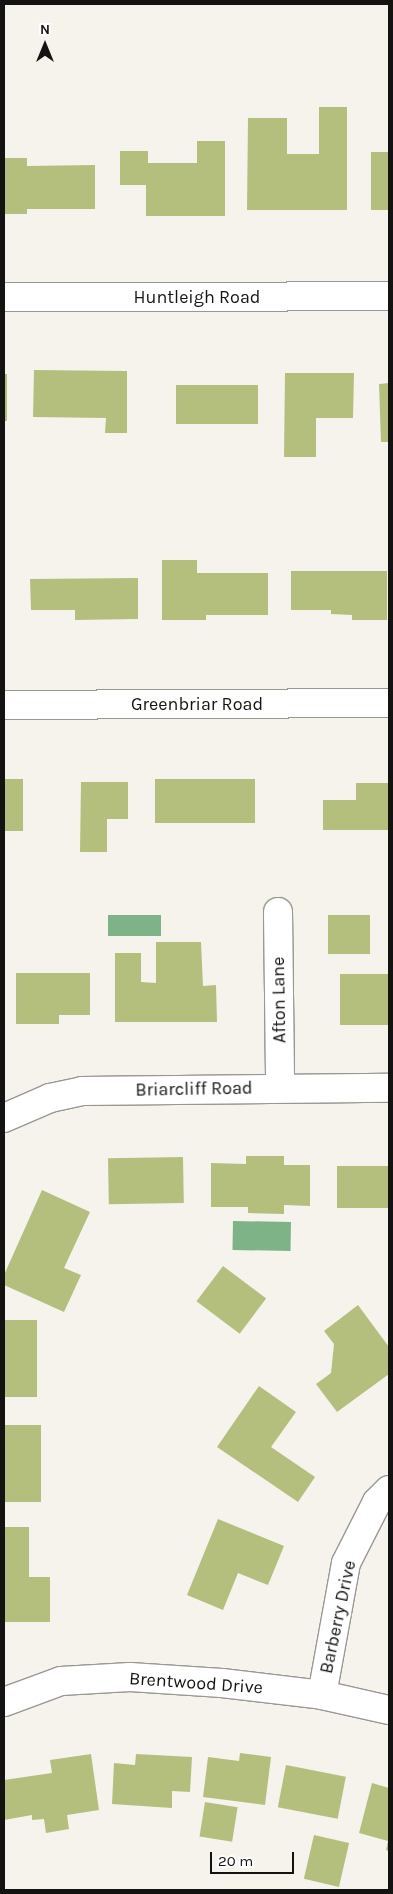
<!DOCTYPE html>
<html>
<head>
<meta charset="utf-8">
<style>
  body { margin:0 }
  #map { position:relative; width:393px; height:1894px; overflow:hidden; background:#f6f3ed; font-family:Karla,sans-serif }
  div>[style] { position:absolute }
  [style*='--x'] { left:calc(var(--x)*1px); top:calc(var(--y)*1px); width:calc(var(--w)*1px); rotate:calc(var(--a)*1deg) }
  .water>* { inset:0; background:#7db386; transform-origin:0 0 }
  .building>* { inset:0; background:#b4bf7e; transform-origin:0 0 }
  .roads { filter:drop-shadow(1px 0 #9a9792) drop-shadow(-1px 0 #9a9792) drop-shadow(0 1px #9a9792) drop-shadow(0 -1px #9a9792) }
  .minor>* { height:28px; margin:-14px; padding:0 14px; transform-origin:14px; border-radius:14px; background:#fff }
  span { translate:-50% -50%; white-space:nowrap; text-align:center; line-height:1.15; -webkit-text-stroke:5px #fff; paint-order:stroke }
  .street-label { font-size:18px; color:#141311 }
  .frame { position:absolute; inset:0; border:5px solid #141311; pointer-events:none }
  .north { position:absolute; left:20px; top:20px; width:50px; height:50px; -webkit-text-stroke:4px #fff; paint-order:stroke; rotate:0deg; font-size:14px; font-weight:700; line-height:20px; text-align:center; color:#141311 }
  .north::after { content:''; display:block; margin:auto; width:18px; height:22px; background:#141311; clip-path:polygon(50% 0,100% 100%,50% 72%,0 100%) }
  .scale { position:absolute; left:210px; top:1852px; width:84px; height:22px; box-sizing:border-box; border:2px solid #141311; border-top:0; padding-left:6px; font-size:15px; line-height:18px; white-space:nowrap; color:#141311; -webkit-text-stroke:4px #fff; paint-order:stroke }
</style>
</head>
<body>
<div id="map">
  <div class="water">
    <i style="left:108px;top:915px;width:53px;height:21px"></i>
    <i style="left:233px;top:1221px;width:58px;height:29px;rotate:1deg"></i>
  </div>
  <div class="building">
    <i style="clip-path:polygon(319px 107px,347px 107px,347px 210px,247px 210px,248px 118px,287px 118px,287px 154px,319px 154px)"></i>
    <i style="clip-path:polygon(197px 141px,225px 141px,225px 216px,146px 216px,146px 185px,120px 185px,120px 151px,148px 151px,148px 163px,197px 163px)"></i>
    <i style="left:371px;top:152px;width:18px;height:58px"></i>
    <i style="clip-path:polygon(4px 158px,27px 158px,27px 166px,95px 165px,95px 209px,27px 209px,27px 214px,4px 214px)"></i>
    <i style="clip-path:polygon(34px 370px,127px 371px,127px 433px,105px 433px,106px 418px,33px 417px)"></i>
    <i style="clip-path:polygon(285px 373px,354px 373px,353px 418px,316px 418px,316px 457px,284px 457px)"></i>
    <i style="left:4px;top:374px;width:3px;height:47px"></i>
    <i style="clip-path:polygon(389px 383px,389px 442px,381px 442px,379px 384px)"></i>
    <i style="left:176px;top:385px;width:82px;height:39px"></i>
    <i style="clip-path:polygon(162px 560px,197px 560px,197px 573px,268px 573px,268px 615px,206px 615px,206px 620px,162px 620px)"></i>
    <i style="clip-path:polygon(291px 571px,387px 571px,387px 620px,352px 620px,352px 615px,331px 614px,331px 610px,291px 610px)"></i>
    <i style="clip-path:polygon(138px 578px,138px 619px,75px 620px,75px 610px,31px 610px,30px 579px)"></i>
    <i style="left:4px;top:779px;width:19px;height:52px"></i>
    <i style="left:155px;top:779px;width:100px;height:44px"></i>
    <i style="clip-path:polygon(81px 782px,128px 782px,128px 819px,107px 819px,107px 852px,80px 852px)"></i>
    <i style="clip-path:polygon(356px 783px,389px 783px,389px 830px,323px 830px,323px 800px,356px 800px)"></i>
    <i style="left:328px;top:915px;width:42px;height:39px"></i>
    <i style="clip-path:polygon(156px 942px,201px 942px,203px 986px,216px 985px,217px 1022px,115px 1022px,115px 953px,141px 953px,141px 982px,156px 983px)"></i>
    <i style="clip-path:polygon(16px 973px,90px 973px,90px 1015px,59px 1015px,59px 1024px,16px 1024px)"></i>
    <i style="left:389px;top:974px;width:51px;height:49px;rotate:90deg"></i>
    <i style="clip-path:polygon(246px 1156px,284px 1156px,284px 1165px,310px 1165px,310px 1206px,284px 1205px,284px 1214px,248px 1213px,248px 1207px,211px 1207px,211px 1163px,246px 1164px)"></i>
    <i style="left:183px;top:1157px;width:46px;height:75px;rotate:89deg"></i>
    <i style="left:337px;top:1166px;width:52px;height:42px"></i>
    <i style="clip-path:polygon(42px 1190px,90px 1212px,64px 1268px,81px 1275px,64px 1312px,4px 1285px,4px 1275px)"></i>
    <i style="left:223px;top:1266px;width:54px;height:44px;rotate:37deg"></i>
    <i style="clip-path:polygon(358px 1305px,389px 1347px,389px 1374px,337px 1412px,316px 1384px,331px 1373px,334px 1344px,324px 1331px)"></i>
    <i style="left:4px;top:1320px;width:33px;height:77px"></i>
    <i style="clip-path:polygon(259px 1386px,296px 1412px,271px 1447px,315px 1477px,298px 1502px,217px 1447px)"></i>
    <i style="left:41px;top:1425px;width:77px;height:37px;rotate:90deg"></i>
    <i style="clip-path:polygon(218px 1519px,284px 1546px,268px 1585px,238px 1573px,223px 1610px,187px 1595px)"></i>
    <i style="clip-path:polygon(4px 1527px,29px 1527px,29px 1577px,50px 1577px,50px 1622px,4px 1622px)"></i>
    <i style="clip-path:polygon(240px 1753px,271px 1757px,265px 1805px,203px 1797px,208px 1757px,239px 1761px)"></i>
    <i style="clip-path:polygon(91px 1754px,99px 1810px,67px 1815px,69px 1829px,46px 1833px,44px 1819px,32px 1820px,32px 1815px,4px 1820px,4px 1780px,52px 1773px,50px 1760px)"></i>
    <i style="clip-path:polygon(136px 1754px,192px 1757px,190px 1792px,172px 1791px,172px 1808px,112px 1804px,114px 1763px,135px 1765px)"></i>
    <i style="left:286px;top:1765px;width:61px;height:43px;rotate:11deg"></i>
    <i style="clip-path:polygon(372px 1783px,389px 1788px,389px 1851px,386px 1850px,388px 1841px,359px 1833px)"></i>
    <i style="left:205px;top:1802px;width:33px;height:35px;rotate:9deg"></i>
    <i style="left:314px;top:1835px;width:36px;height:45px;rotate:13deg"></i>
  </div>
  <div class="roads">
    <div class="minor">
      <i style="--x:4;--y:297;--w:385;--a:-0.1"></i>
      <i style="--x:4;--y:705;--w:385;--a:-0.3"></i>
      <i style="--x:278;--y:912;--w:176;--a:89.3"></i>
      <i style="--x:4;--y:1118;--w:50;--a:-23.5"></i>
      <i style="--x:50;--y:1098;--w:33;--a:-12"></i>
      <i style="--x:82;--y:1091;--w:307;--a:-0.6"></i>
      <i style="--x:322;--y:1695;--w:134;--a:-79.7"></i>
      <i style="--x:346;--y:1563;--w:68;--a:-63.1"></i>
      <i style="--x:377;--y:1502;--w:17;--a:-45"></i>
      <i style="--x:4;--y:1702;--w:61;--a:-20.2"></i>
      <i style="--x:61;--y:1681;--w:69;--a:-3.3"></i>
      <i style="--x:130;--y:1677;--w:92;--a:3.7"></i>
      <i style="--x:222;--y:1683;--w:101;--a:6.8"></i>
      <i style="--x:322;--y:1695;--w:69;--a:12.6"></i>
    </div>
  </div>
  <div class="street-label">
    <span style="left:197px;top:297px">Huntleigh Road</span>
    <span style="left:197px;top:704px">Greenbriar Road</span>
    <span style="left:279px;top:1000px;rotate:-91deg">Afton Lane</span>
    <span style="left:194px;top:1089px;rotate:-1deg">Briarcliff Road</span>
    <span style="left:338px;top:1617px;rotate:-78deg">Barberry Drive</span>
    <span style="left:196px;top:1683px;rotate:4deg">Brentwood Drive</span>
  </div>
  <div class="frame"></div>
  <div class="north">N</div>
  <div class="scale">20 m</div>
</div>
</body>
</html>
